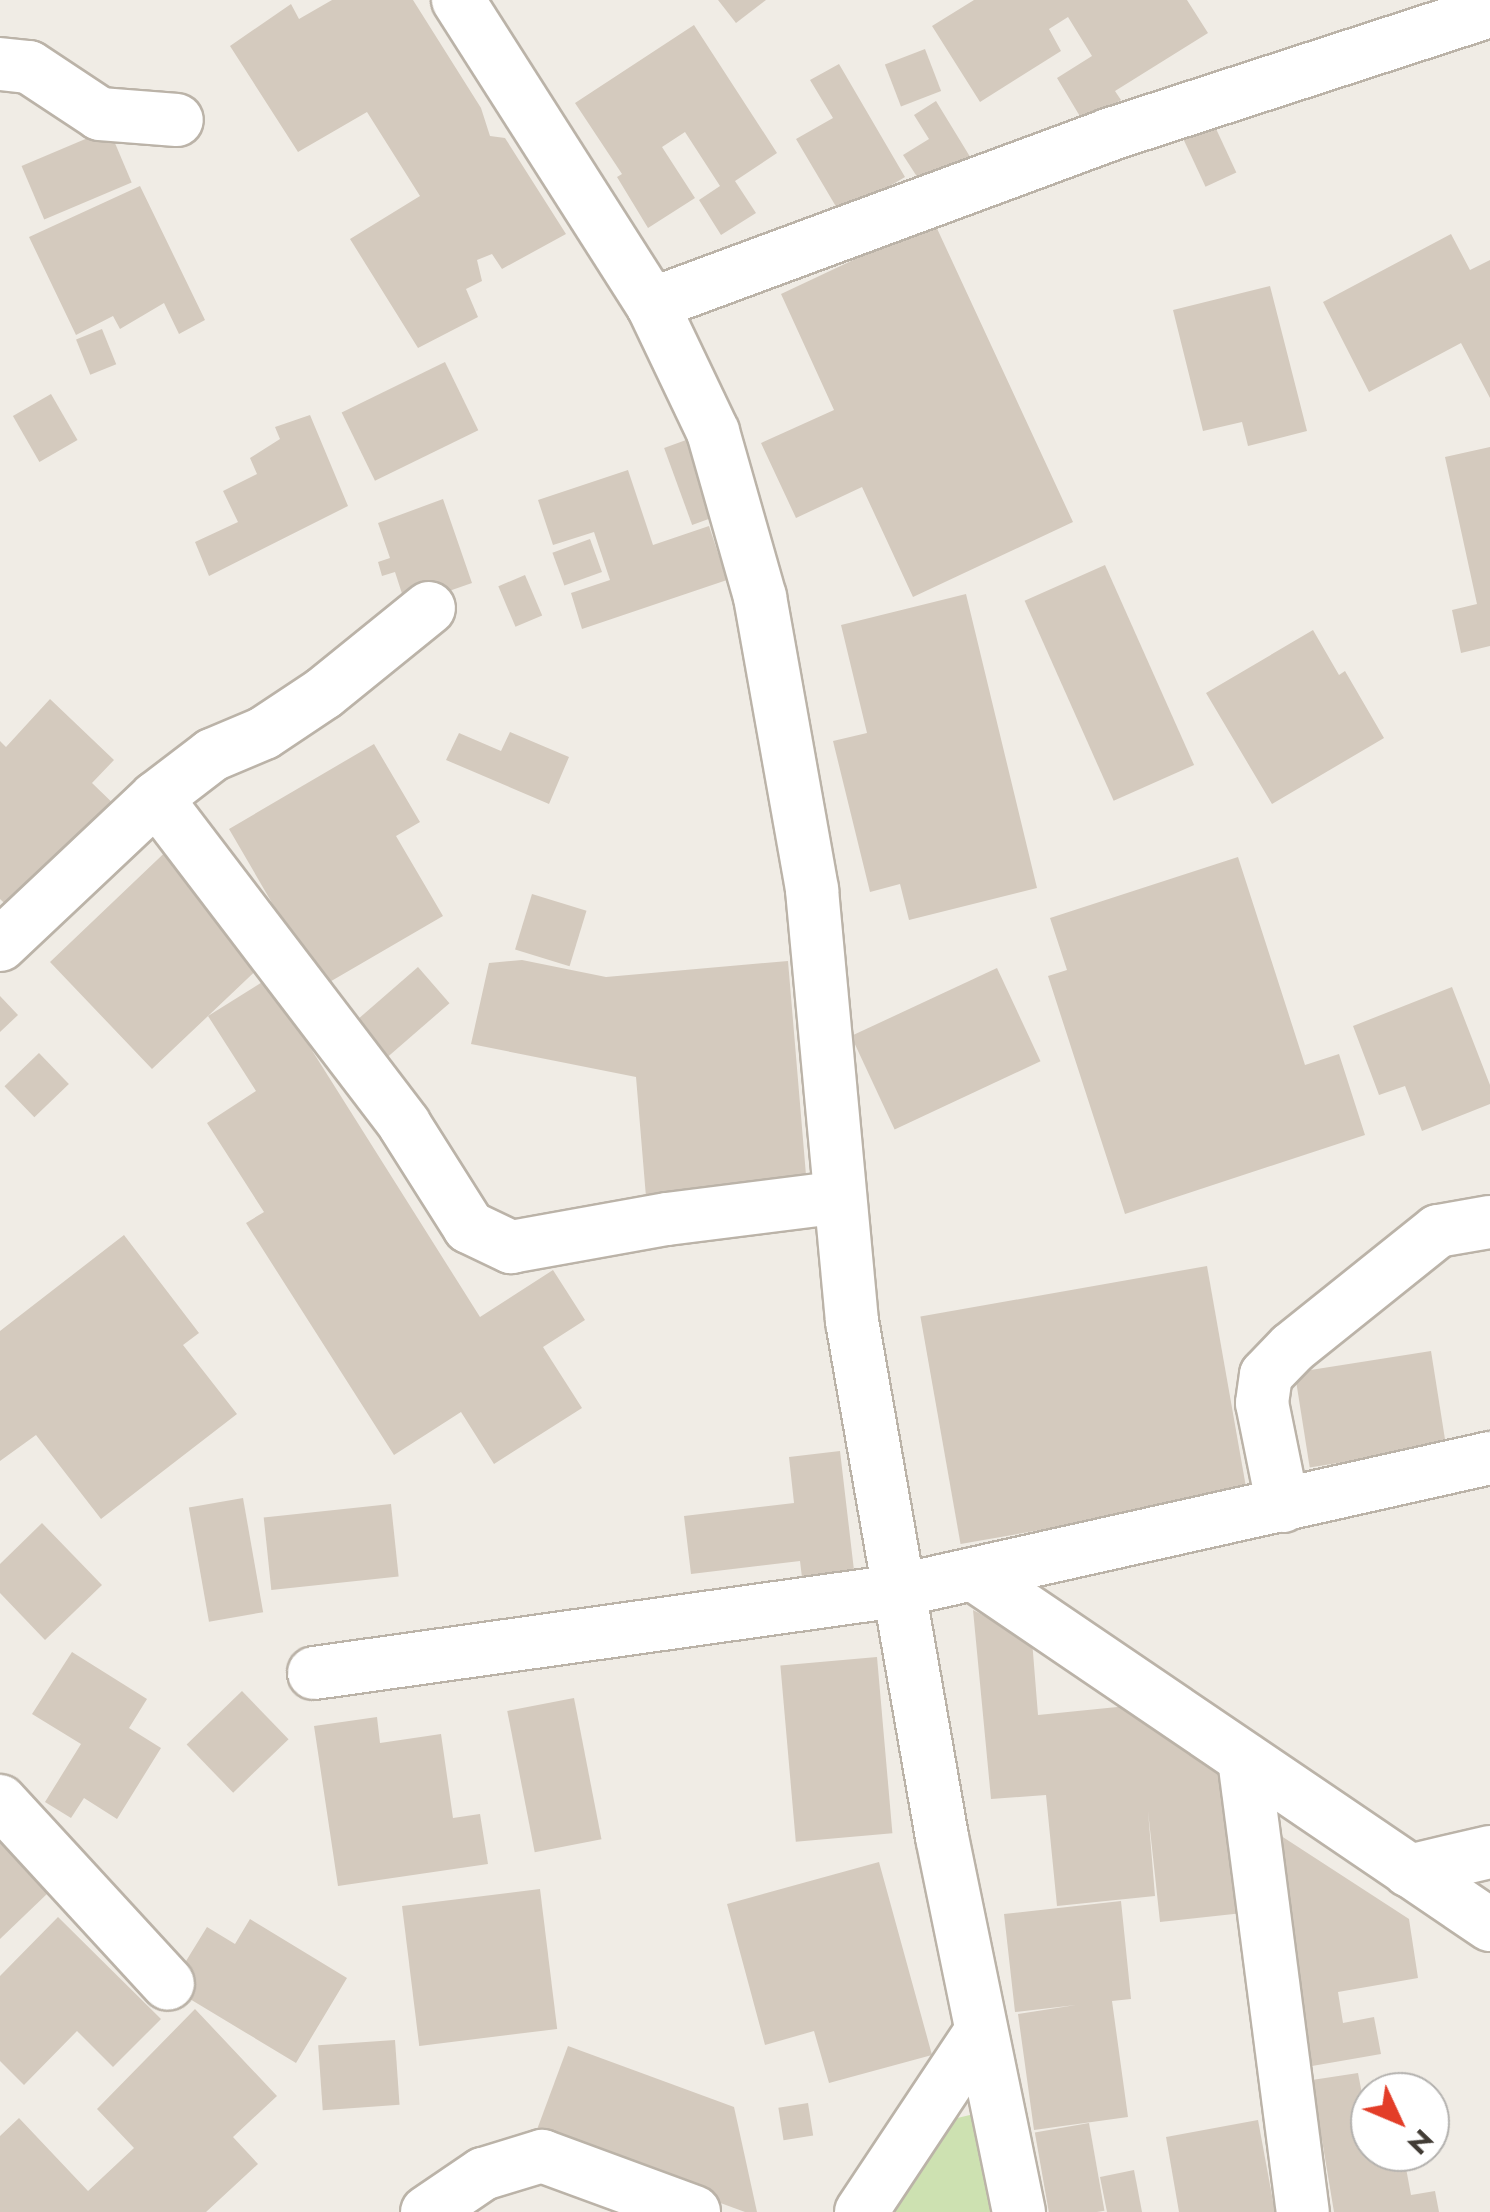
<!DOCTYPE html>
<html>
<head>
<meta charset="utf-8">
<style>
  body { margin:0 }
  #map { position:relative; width:1490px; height:2212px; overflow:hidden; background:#f0ece5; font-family:Jost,sans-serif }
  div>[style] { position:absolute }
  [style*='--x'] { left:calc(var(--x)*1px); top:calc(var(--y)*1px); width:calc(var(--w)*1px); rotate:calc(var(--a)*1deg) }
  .green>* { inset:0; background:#cde1b1 }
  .building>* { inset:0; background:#d4cabe; transform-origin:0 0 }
  .roads { filter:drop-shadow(2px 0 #bbb3a8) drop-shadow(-2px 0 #bbb3a8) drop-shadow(0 2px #bbb3a8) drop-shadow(0 -2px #bbb3a8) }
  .street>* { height:52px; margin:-26px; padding:0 26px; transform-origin:26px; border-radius:26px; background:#fff }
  span { translate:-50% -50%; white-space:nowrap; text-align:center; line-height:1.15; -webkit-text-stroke:10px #fff; paint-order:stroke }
  .north { position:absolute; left:1350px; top:2072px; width:100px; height:100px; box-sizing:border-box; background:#fff; border:2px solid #b3b1ae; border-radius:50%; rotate:134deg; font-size:28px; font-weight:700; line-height:40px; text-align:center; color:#423c35 }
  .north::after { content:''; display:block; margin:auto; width:35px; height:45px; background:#e33d28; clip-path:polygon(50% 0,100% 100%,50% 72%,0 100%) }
</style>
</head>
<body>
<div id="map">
  <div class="green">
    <i style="clip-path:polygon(974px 2114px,995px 2212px,891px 2212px,949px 2120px)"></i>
  </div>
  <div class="building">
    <i style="clip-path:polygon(332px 0,413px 0,481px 108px,490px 136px,505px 138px,566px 234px,502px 269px,492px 254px,477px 260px,482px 281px,466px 289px,478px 317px,418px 348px,350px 239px,420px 196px,367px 112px,298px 152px,230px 46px,291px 4px,299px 19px)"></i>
    <i style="clip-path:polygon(718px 0,766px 0,736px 23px)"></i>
    <i style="clip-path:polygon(974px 0,1187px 0,1208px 33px,1115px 91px,1121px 100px,1084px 123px,1057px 78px,1092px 56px,1068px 17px,1049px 29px,1061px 51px,980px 102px,932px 26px)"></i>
    <i style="clip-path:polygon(694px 25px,777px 153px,735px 181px,756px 213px,721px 235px,699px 200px,720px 186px,685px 132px,662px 147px,695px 198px,648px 228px,617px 177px,622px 174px,575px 103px)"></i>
    <i style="left:925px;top:49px;width:45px;height:43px;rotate:69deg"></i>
    <i style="clip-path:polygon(839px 64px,905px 177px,841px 215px,796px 139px,833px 118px,810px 80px)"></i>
    <i style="clip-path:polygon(936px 101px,972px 160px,925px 189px,903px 155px,929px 139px,914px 115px)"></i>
    <i style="left:1211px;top:118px;width:60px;height:34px;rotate:65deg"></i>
    <i style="left:109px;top:129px;width:58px;height:95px;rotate:67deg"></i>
    <i style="clip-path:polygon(140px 186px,205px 320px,179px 334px,164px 303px,120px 329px,113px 316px,76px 335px,29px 237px)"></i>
    <i style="clip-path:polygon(934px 222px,1073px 522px,913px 597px,862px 487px,796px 518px,761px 443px,834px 410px,781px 294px)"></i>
    <i style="clip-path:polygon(1451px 234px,1470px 270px,1490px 260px,1490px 398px,1461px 343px,1369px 392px,1323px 302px)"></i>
    <i style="clip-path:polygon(1270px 286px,1307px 431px,1248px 446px,1242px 422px,1203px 431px,1173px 310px)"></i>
    <i style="left:102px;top:329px;width:38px;height:28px;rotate:68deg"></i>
    <i style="left:445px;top:362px;width:76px;height:115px;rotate:64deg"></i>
    <i style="left:51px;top:394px;width:53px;height:44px;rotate:60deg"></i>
    <i style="clip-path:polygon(310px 415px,348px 506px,209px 576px,195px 542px,238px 522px,223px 491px,257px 474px,250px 458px,280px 439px,275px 427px)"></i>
    <i style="left:697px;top:436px;width:82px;height:35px;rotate:70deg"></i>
    <i style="clip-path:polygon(1490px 447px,1490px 646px,1461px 653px,1452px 610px,1477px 604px,1445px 457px)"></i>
    <i style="clip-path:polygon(628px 470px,653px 545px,709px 526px,727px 580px,582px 629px,571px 593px,610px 580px,594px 532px,553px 545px,538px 500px)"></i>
    <i style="clip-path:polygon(443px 499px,472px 583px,406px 606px,395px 572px,382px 576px,378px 562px,390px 558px,378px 523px)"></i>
    <i style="left:590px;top:539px;width:35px;height:40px;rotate:70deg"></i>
    <i style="left:1105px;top:565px;width:219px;height:88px;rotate:66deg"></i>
    <i style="left:525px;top:575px;width:44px;height:29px;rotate:67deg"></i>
    <i style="clip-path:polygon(966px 594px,1037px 888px,909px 920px,900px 884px,870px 892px,833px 741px,867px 733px,841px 625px)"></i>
    <i style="clip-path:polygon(1313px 630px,1339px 675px,1345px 671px,1384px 738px,1272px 804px,1206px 693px)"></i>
    <i style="clip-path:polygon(50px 699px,114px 760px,92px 783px,122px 812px,21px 919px,0 899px,0 741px,6px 747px)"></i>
    <i style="clip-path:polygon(510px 732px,569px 757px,549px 804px,446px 760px,459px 733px,501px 751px)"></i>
    <i style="clip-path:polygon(374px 744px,420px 822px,396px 836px,443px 916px,321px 987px,229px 829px)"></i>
    <i style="clip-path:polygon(178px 840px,205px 868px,187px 885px,263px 964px,152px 1069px,50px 962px)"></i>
    <i style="clip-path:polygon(1238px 857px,1305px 1065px,1339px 1054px,1365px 1135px,1125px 1214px,1048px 976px,1067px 970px,1050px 918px)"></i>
    <i style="left:532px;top:894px;width:57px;height:58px;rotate:17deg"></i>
    <i style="clip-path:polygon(522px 960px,606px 977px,788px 961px,807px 1187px,646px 1197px,636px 1077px,471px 1044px,489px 963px)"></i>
    <i style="left:418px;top:967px;width:48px;height:84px;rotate:49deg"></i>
    <i style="left:997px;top:968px;width:103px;height:161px;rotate:65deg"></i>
    <i style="clip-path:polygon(267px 979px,480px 1317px,553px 1270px,585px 1320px,543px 1347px,582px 1408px,494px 1464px,461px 1412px,394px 1455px,246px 1223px,264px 1212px,207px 1123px,256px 1091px,208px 1016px)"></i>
    <i style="clip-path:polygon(1452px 987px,1490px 1085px,1490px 1104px,1422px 1131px,1405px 1086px,1379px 1095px,1353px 1026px)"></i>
    <i style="clip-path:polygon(0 996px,18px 1015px,0 1032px)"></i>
    <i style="left:39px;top:1053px;width:43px;height:48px;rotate:46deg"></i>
    <i style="clip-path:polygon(124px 1235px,199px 1333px,183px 1345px,237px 1414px,101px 1519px,36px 1435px,0 1461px,0 1331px)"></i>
    <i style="left:1207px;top:1266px;width:231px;height:291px;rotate:80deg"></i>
    <i style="left:1431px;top:1351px;width:96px;height:138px;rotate:81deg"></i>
    <i style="clip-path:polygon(840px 1451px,859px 1613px,807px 1619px,800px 1561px,691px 1574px,684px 1516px,794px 1503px,789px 1457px)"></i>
    <i style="left:243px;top:1498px;width:116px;height:55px;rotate:80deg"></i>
    <i style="left:391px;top:1504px;width:73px;height:128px;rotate:84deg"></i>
    <i style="clip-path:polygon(42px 1523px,102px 1585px,45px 1640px,0 1593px,0 1564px)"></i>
    <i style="clip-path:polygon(973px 1610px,1032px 1640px,1038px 1715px,1137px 1705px,1229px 1775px,1243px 1913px,1160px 1922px,1148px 1811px,1155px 1896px,1057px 1906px,1046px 1795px,991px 1799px)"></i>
    <i style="clip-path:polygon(72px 1652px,147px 1699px,129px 1728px,161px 1748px,117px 1819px,84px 1798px,71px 1818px,45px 1802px,81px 1744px,32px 1714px)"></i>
    <i style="left:877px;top:1657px;width:177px;height:97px;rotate:85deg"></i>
    <i style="left:242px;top:1691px;width:67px;height:77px;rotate:46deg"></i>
    <i style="left:574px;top:1698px;width:144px;height:68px;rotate:79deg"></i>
    <i style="clip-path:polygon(377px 1717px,380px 1743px,441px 1734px,453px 1818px,480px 1814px,488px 1864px,338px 1886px,314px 1726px)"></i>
    <i style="clip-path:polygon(1272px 1830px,1409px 1919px,1418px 1978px,1338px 1992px,1343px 2023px,1374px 2017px,1381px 2054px,1312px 2066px)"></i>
    <i style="clip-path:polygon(0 1841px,49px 1892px,0 1939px)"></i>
    <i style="clip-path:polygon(879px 1862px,932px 2055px,829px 2083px,814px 2031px,765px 2045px,727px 1904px)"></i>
    <i style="left:540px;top:1889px;width:141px;height:139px;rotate:83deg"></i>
    <i style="clip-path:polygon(1121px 1901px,1131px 1999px,1112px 2001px,1128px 2117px,1034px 2130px,1018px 2014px,1076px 2005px,1015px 2012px,1004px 1914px)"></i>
    <i style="clip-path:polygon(58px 1917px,161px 2019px,113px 2067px,77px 2031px,24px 2085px,0 2061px,0 1976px)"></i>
    <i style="clip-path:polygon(250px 1919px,347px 1978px,296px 2063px,170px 1987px,207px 1927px,235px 1944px)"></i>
    <i style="clip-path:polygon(195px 2009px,277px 2096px,233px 2137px,258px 2164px,206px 2212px,0 2212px,0 2136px,19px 2118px,88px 2191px,134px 2148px,97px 2109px)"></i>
    <i style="left:395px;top:2040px;width:65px;height:77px;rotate:86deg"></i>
    <i style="clip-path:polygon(568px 2046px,734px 2107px,757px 2212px,745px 2212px,535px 2135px)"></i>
    <i style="clip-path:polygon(1358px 2073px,1363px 2099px,1370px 2098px,1370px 2152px,1403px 2152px,1411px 2195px,1435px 2191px,1439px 2212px,1334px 2212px,1312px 2080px)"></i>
    <i style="left:808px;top:2103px;width:33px;height:30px;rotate:81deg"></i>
    <i style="clip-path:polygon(1258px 2120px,1275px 2212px,1179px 2212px,1166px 2137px)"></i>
    <i style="left:1089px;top:2123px;width:89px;height:55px;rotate:80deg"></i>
    <i style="clip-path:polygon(1134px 2170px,1142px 2212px,1107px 2212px,1100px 2177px)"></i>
  </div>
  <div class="roads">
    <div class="street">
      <i style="--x:458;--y:0;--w:361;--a:57.5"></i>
      <i style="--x:652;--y:304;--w:142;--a:64.5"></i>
      <i style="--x:713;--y:432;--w:172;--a:74.1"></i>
      <i style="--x:760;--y:597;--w:298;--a:79.9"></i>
      <i style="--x:812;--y:890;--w:433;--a:84.7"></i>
      <i style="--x:852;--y:1321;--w:524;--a:80.11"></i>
      <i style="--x:942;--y:1837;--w:383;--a:78.4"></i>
      <i style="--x:0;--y:64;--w:29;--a:6"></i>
      <i style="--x:29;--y:67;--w:85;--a:33.5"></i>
      <i style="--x:100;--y:114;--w:77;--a:4.5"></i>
      <i style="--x:652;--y:304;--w:486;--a:-20.3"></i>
      <i style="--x:1108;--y:135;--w:402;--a:-18"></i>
      <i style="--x:156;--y:798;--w:410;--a:52.7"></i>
      <i style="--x:404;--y:1124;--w:122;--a:57.7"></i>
      <i style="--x:469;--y:1227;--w:47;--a:25.5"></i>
      <i style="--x:511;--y:1247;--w:158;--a:-10.2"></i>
      <i style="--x:667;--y:1219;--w:174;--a:-7.2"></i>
      <i style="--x:0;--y:945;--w:214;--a:-43.3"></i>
      <i style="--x:156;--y:798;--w:71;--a:-37.5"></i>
      <i style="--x:212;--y:755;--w:56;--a:-22.9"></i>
      <i style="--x:264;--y:733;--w:72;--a:-33.7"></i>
      <i style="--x:324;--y:693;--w:135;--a:-39"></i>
      <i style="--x:1283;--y:1506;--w:105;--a:-101.5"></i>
      <i style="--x:1262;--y:1403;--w:28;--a:-82"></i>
      <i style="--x:1266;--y:1375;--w:37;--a:-46"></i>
      <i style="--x:1292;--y:1348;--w:187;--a:-38.7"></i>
      <i style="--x:1438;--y:1231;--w:53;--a:-9.8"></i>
      <i style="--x:973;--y:1574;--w:625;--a:34.17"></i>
      <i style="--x:314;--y:1673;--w:589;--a:-8.01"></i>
      <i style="--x:897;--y:1591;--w:608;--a:-12.64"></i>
      <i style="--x:1244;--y:1759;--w:457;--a:82.6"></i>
      <i style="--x:0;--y:1801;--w:248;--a:47.4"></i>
      <i style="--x:1409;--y:1871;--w:83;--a:-13.2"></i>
      <i style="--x:427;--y:2212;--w:68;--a:-34.2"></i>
      <i style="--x:483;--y:2174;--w:62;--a:-17"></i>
      <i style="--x:542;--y:2156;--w:162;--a:20.2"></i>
      <i style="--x:861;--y:2212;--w:215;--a:-56.4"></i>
    </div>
  </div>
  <div class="north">N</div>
</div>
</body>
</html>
